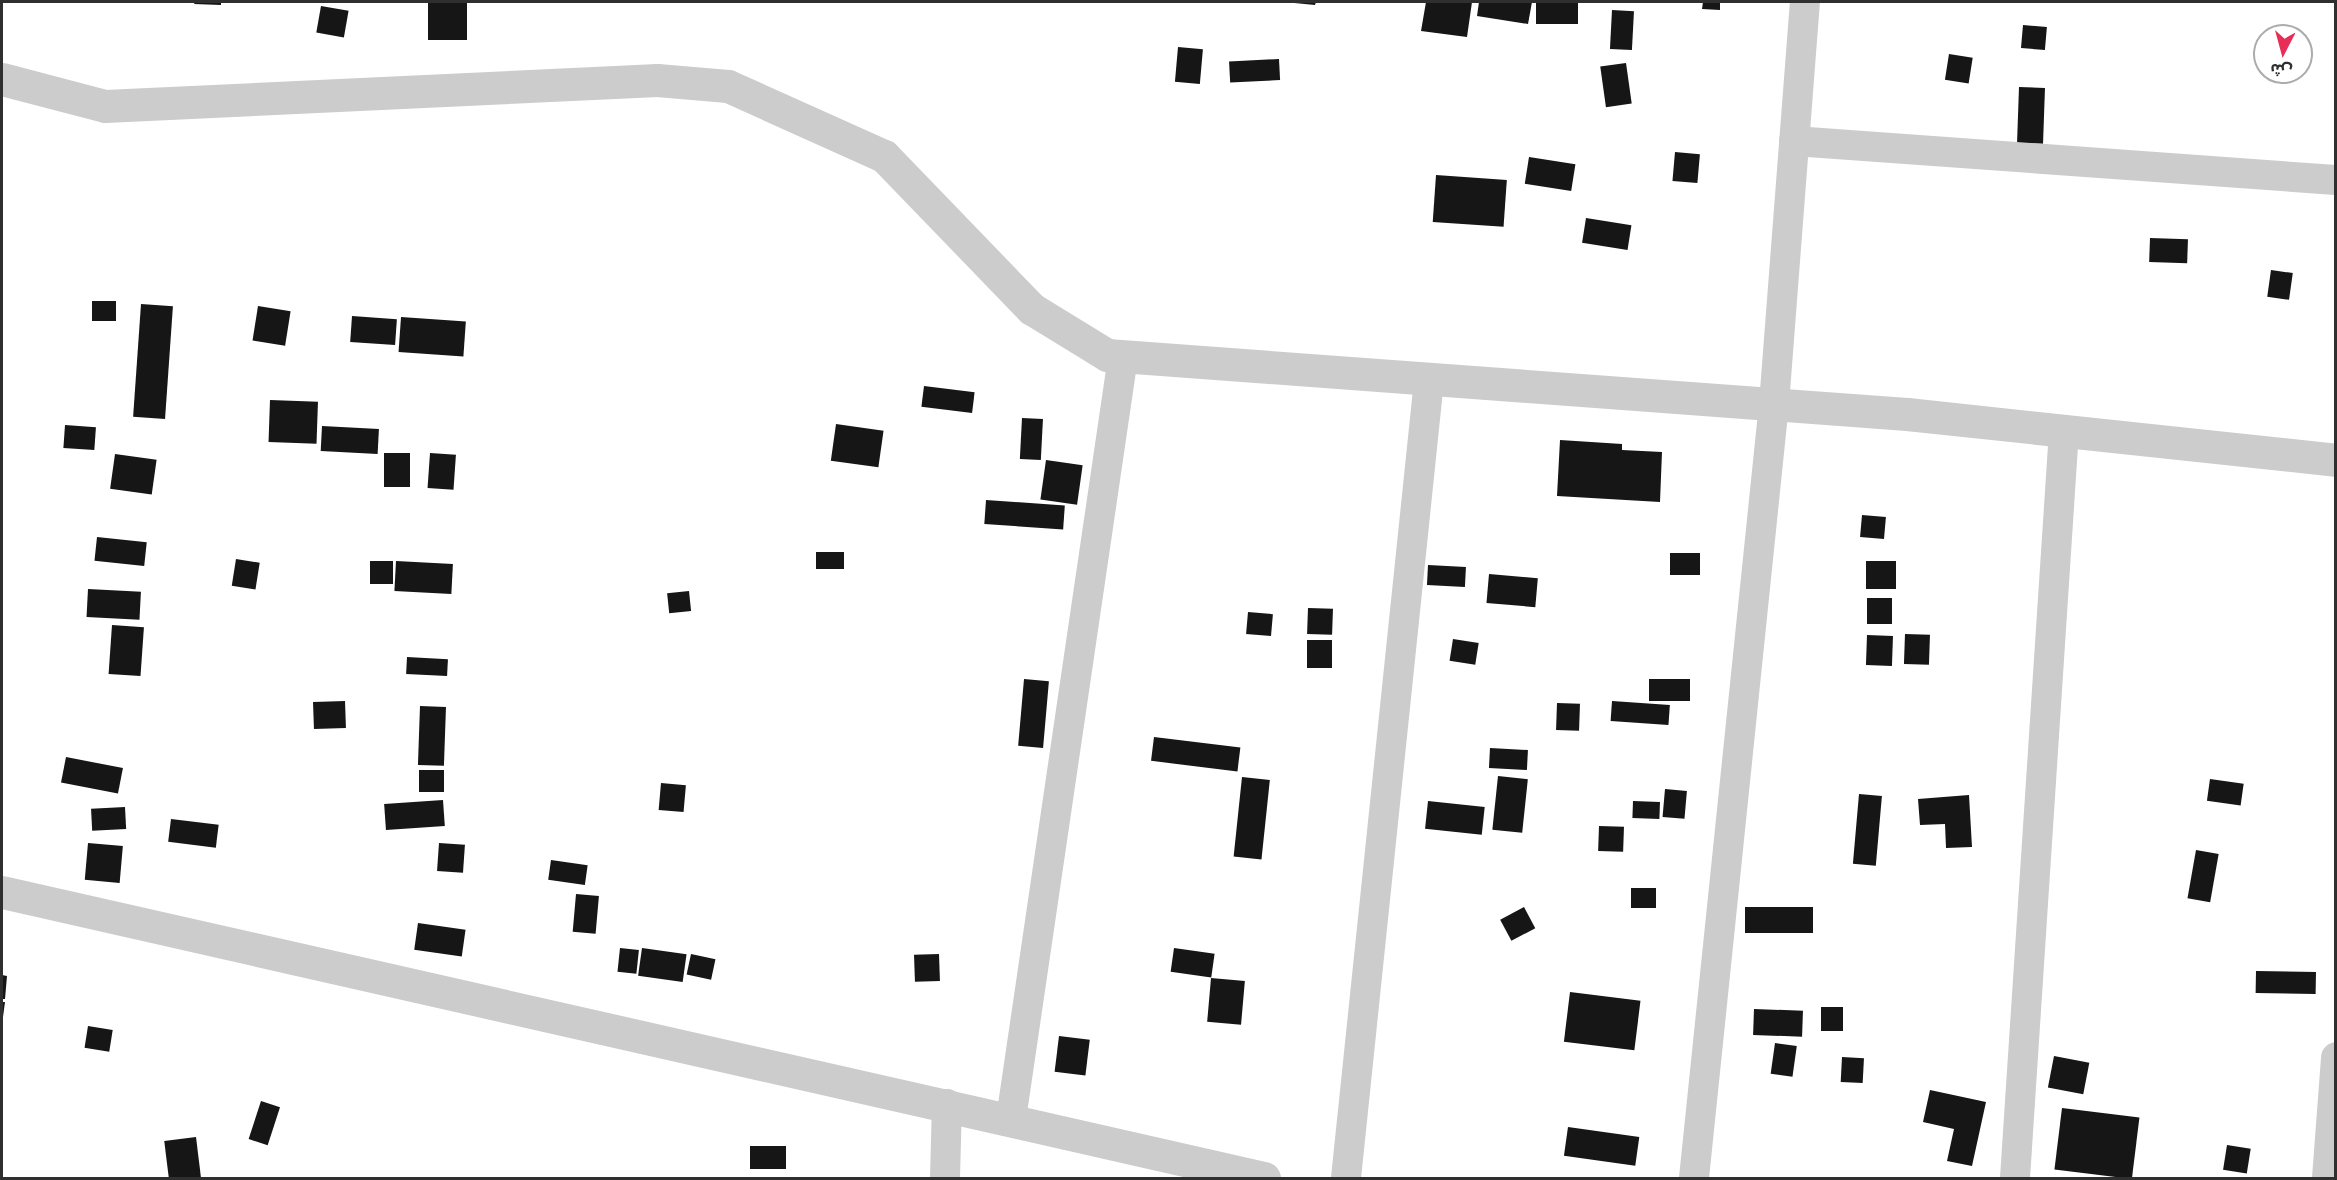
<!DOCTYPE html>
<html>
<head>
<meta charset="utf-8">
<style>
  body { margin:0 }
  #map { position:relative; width:2337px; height:1180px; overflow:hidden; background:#fff; font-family:"DM Sans","Noto Sans Arabic",sans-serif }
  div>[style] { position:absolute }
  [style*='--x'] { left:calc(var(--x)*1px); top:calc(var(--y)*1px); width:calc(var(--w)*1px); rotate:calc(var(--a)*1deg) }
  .building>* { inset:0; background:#161616; transform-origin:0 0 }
  .minor>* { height:30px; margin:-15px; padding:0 15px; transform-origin:15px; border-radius:15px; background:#ccc }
  .tertiary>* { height:33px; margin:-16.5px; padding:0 16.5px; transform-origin:16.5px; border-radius:16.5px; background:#ccc }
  span { translate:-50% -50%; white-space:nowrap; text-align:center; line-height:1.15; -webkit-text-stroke:6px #fff; paint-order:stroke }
  .frame { position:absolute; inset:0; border:3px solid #2f2f2f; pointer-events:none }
  .north { position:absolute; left:2253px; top:24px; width:60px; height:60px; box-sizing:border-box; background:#fff; border:2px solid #acacac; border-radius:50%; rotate:186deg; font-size:16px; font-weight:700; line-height:24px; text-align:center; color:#2f2f2f }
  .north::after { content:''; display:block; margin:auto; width:21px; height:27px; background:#e82e56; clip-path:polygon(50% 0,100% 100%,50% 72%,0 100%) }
</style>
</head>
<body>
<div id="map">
  <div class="building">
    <i style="clip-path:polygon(195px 2px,221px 2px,221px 5px,194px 4px)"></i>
    <i style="left:428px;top:2px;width:39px;height:38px"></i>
    <i style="clip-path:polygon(1284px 2px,1316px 2px,1315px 5px)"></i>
    <i style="clip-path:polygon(1426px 2px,1472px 2px,1467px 37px,1421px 31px)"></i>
    <i style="clip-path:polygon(1479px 2px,1532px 2px,1528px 24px,1477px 16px)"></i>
    <i style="left:1536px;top:2px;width:42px;height:22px"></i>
    <i style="clip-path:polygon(1703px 2px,1720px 2px,1720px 10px,1702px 9px)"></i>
    <i style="left:321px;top:6px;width:28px;height:27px;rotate:10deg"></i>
    <i style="left:1612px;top:10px;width:22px;height:39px;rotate:3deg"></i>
    <i style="left:2023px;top:25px;width:24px;height:23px;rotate:5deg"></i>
    <i style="left:1178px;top:47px;width:25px;height:35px;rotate:5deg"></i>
    <i style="left:1949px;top:54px;width:24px;height:26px;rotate:9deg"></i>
    <i style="left:1279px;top:59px;width:21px;height:50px;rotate:87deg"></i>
    <i style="left:1626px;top:63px;width:41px;height:26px;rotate:82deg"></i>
    <i style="left:2019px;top:87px;width:26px;height:56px;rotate:2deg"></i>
    <i style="left:1675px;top:152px;width:25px;height:29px;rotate:5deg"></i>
    <i style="left:1529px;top:157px;width:47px;height:27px;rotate:9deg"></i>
    <i style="left:1436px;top:175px;width:71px;height:47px;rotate:4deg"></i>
    <i style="left:1586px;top:218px;width:46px;height:25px;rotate:9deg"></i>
    <i style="left:2150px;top:238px;width:38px;height:24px;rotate:2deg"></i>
    <i style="left:2271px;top:270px;width:22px;height:27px;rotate:8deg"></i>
    <i style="left:92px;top:301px;width:24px;height:20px"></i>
    <i style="left:141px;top:304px;width:32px;height:113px;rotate:4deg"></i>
    <i style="left:258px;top:306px;width:33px;height:35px;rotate:9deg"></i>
    <i style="left:352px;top:316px;width:45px;height:26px;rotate:4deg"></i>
    <i style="left:401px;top:317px;width:65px;height:35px;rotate:4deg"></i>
    <i style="left:924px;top:386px;width:51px;height:21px;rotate:7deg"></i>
    <i style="left:270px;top:400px;width:48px;height:42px;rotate:2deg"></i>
    <i style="left:1022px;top:418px;width:21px;height:41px;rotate:3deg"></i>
    <i style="left:836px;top:424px;width:48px;height:37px;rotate:8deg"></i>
    <i style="left:65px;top:425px;width:31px;height:23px;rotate:4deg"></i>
    <i style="left:322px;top:426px;width:57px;height:25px;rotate:3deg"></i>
    <i style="clip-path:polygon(1560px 440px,1622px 444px,1622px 450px,1662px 452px,1660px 502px,1557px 496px)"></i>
    <i style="left:384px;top:453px;width:26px;height:34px"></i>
    <i style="left:430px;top:453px;width:26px;height:35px;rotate:4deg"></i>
    <i style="left:115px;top:454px;width:42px;height:35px;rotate:8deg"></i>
    <i style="left:1046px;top:460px;width:37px;height:40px;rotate:8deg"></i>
    <i style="left:986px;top:500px;width:79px;height:24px;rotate:4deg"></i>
    <i style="left:1862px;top:515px;width:24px;height:22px;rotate:5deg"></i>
    <i style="left:97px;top:537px;width:50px;height:24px;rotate:6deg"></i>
    <i style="left:816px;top:552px;width:28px;height:17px"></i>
    <i style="left:1670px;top:553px;width:30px;height:22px"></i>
    <i style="left:236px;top:559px;width:24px;height:27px;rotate:9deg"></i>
    <i style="left:370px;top:561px;width:23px;height:23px"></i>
    <i style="left:396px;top:561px;width:57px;height:30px;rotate:3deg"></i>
    <i style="left:1896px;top:561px;width:28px;height:30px;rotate:90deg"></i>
    <i style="left:1428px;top:565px;width:38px;height:20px;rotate:3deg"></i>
    <i style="left:1489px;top:574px;width:49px;height:29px;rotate:5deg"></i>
    <i style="left:88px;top:589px;width:53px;height:28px;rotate:3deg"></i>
    <i style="left:689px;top:591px;width:20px;height:22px;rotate:84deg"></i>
    <i style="left:1867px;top:598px;width:25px;height:26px"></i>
    <i style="left:1308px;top:608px;width:25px;height:26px;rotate:2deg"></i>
    <i style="left:1248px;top:612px;width:25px;height:22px;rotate:5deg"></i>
    <i style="left:112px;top:625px;width:32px;height:49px;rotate:4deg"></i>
    <i style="left:1905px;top:634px;width:25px;height:30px;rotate:2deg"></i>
    <i style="left:1867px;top:635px;width:26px;height:30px;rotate:2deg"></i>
    <i style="left:1453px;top:639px;width:26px;height:22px;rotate:9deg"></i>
    <i style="left:1307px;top:640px;width:25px;height:28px"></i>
    <i style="left:407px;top:657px;width:41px;height:17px;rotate:3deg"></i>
    <i style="left:1024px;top:679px;width:25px;height:67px;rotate:5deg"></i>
    <i style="left:1649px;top:679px;width:41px;height:22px"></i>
    <i style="left:345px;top:701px;width:27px;height:32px;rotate:88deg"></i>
    <i style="left:1612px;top:701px;width:58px;height:20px;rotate:4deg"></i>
    <i style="left:1557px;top:703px;width:23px;height:27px;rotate:2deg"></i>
    <i style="left:420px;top:706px;width:26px;height:59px;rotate:2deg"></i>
    <i style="left:1154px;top:737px;width:87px;height:24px;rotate:7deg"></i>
    <i style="left:1490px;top:748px;width:38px;height:20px;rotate:3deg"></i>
    <i style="left:66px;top:757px;width:58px;height:26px;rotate:11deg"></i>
    <i style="left:419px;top:770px;width:25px;height:22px"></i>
    <i style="left:1498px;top:776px;width:30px;height:54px;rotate:6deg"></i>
    <i style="left:1242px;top:777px;width:28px;height:80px;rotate:6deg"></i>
    <i style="left:2210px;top:779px;width:34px;height:22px;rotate:8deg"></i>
    <i style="left:661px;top:783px;width:25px;height:27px;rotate:5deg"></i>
    <i style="left:1665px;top:789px;width:22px;height:28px;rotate:5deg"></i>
    <i style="left:1859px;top:794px;width:23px;height:70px;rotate:5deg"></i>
    <i style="clip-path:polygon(1969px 795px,1972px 847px,1946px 848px,1945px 824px,1920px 825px,1918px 799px)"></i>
    <i style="left:443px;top:800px;width:26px;height:59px;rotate:86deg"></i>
    <i style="left:1428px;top:801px;width:57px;height:28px;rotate:6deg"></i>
    <i style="left:1633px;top:801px;width:27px;height:17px;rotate:2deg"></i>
    <i style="left:125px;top:807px;width:22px;height:34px;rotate:87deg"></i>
    <i style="left:171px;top:819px;width:48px;height:23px;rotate:7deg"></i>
    <i style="left:1599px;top:826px;width:25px;height:25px;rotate:2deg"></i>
    <i style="left:88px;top:843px;width:35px;height:37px;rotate:5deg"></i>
    <i style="left:439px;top:843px;width:26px;height:28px;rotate:4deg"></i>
    <i style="left:2196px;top:850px;width:23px;height:49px;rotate:10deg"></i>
    <i style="left:551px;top:860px;width:37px;height:20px;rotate:8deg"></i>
    <i style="left:1656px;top:888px;width:20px;height:25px;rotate:90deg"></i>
    <i style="left:576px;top:894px;width:23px;height:38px;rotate:5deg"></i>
    <i style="left:1524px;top:907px;width:24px;height:27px;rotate:62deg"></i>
    <i style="left:1745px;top:907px;width:68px;height:26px"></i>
    <i style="left:418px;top:923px;width:48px;height:27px;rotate:8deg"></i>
    <i style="left:620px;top:948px;width:19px;height:24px;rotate:6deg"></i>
    <i style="left:642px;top:948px;width:45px;height:28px;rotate:8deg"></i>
    <i style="left:1174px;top:948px;width:41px;height:24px;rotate:8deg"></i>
    <i style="left:691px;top:954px;width:25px;height:21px;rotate:12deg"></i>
    <i style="left:939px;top:954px;width:27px;height:25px;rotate:88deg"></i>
    <i style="left:2256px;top:971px;width:60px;height:22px;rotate:1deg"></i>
    <i style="clip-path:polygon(2px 975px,7px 976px,5px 999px,2px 999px)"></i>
    <i style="left:1211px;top:978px;width:34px;height:44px;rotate:5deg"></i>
    <i style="left:1570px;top:992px;width:71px;height:50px;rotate:7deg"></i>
    <i style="clip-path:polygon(2px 1002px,5px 1002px,3px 1017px,2px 1017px)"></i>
    <i style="left:1821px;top:1007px;width:22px;height:24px"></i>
    <i style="left:1754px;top:1009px;width:49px;height:26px;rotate:2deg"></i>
    <i style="left:88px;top:1026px;width:25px;height:22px;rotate:9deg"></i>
    <i style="left:1059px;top:1036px;width:31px;height:36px;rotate:7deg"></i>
    <i style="left:1775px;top:1043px;width:22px;height:31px;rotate:8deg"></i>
    <i style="left:2054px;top:1056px;width:36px;height:32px;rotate:11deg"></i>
    <i style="left:1842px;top:1057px;width:22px;height:25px;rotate:3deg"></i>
    <i style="clip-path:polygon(1930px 1090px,1986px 1102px,1972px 1166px,1947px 1161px,1954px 1129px,1923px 1122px)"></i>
    <i style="left:261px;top:1101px;width:20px;height:40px;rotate:18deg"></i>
    <i style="left:2062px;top:1108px;width:78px;height:62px;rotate:7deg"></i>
    <i style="left:1568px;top:1127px;width:72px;height:29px;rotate:8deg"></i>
    <i style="left:196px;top:1137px;width:41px;height:32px;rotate:83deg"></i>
    <i style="left:2227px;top:1145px;width:24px;height:25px;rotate:9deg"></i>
    <i style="left:750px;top:1146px;width:36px;height:23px"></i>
  </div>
  <div class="minor">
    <i style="--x:1794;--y:141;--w:543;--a:4.12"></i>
    <i style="--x:1011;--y:1119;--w:770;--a:-81.64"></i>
    <i style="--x:945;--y:1178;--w:74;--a:-88.5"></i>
    <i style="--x:1346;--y:1178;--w:802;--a:-84.06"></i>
    <i style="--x:1694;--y:1178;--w:778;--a:-84.1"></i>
    <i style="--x:1774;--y:404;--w:403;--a:-85.6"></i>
    <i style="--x:2015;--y:1178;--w:749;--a:-86.25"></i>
    <i style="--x:2327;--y:1178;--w:121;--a:-85.7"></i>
  </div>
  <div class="tertiary">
    <i style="--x:2;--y:79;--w:106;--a:14.7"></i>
    <i style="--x:105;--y:106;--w:553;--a:-2.7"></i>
    <i style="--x:657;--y:80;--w:71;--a:4.8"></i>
    <i style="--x:728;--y:86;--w:171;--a:24.2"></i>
    <i style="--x:884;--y:156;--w:213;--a:46"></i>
    <i style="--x:1032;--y:309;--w:88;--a:31.5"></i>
    <i style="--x:1107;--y:355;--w:802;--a:4.22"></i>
    <i style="--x:1907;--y:414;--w:431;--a:6.1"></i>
    <i style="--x:2;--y:892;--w:1294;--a:12.77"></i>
  </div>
  <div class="frame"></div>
  <div class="north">ش</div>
</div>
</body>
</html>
